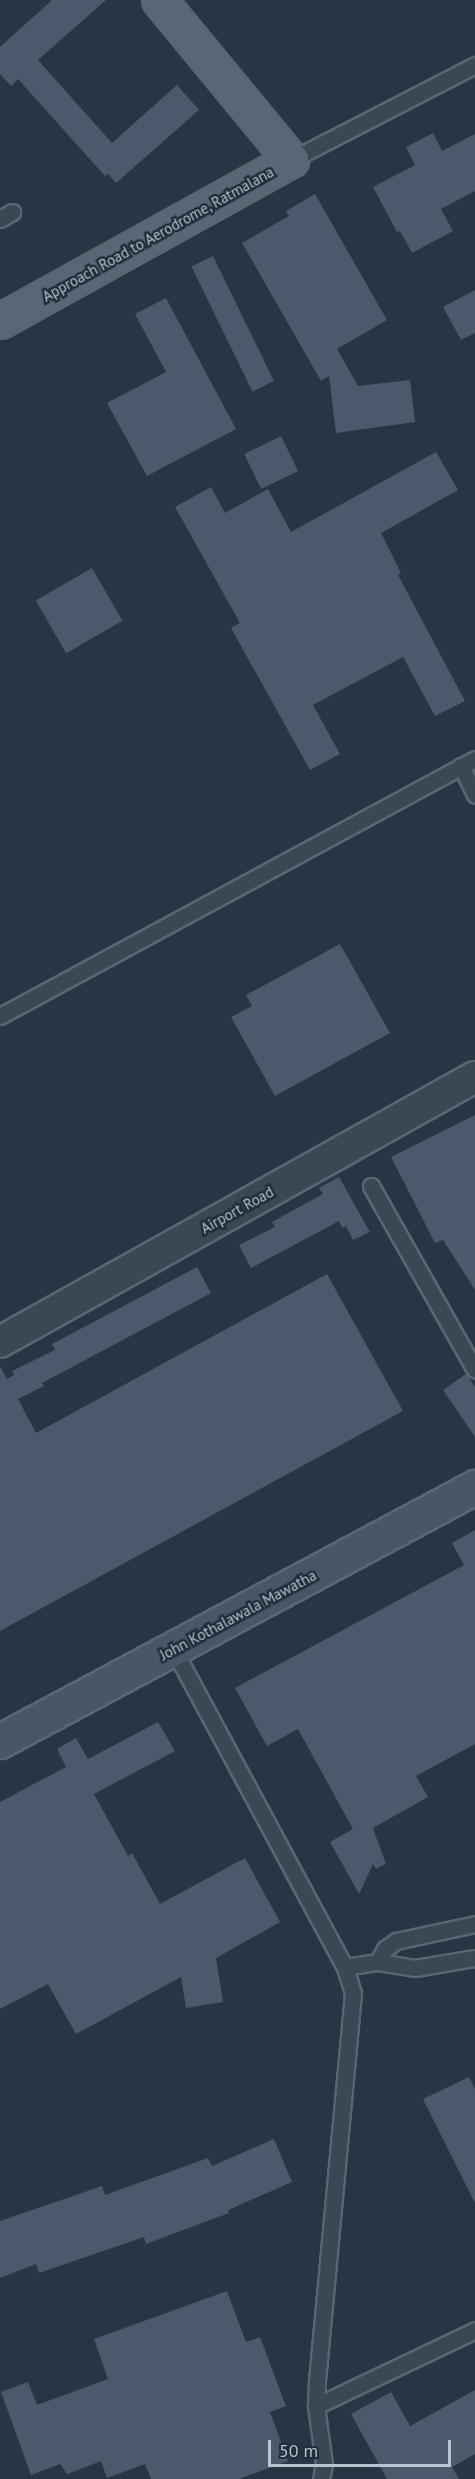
<!DOCTYPE html>
<html>
<head>
<meta charset="utf-8">
<style>
  body { margin:0 }
  #map { position:relative; width:475px; height:2479px; overflow:hidden; background:#273545; font-family:"PT Sans",sans-serif }
  div>[style] { position:absolute }
  [style*='--x'] { left:calc(var(--x)*1px); top:calc(var(--y)*1px); width:calc(var(--w)*1px); rotate:calc(var(--a)*1deg) }
  .building>* { inset:0; background:#4b596c; transform-origin:0 0 }
  .roads { filter:drop-shadow(2px 0 #5a6572) drop-shadow(-2px 0 #5a6572) drop-shadow(0 2px #5a6572) drop-shadow(0 -2px #5a6572) }
  .lane>* { height:15px; margin:-7.5px; padding:0 7.5px; transform-origin:7.5px; border-radius:7.5px; background:#3b4755 }
  .street>* { height:30px; margin:-15px; padding:0 15px; transform-origin:15px; border-radius:15px; background:#3b4755 }
  .secondary>* { height:33px; margin:-16.5px; padding:0 16.5px; transform-origin:16.5px; border-radius:16.5px; background:#495668 }
  .primary>* { height:33px; margin:-16.5px; padding:0 16.5px; transform-origin:16.5px; border-radius:16.5px; background:#596675 }
  span { translate:-50% -50%; white-space:nowrap; text-align:center; line-height:1.15; -webkit-text-stroke:5px #202c3a; paint-order:stroke }
  .street-label { font-size:15px; color:#b9c2ce }
  .scale { position:absolute; left:268px; top:2440px; width:183px; height:27px; box-sizing:border-box; border:3px solid #b9c2ce; border-top:0; padding-left:8px; font-size:18px; line-height:21px; white-space:nowrap; color:#b9c2ce; -webkit-text-stroke:4px #202c3a; paint-order:stroke }
</style>
</head>
<body>
<div id="map">
  <div class="building">
    <i style="clip-path:polygon(52px 0,106px 0,38px 60px,112px 143px,177px 85px,199px 110px,116px 183px,108px 174px,105px 176px,18px 79px,11px 86px,0 74px,0 47px)"></i>
    <i style="clip-path:polygon(433px 133px,442px 151px,475px 134px,475px 191px,441px 209px,453px 231px,412px 253px,400px 231px,397px 232px,373px 187px,415px 165px,406px 147px)"></i>
    <i style="clip-path:polygon(315px 194px,387px 320px,337px 349px,358px 386px,410px 380px,415px 422px,336px 433px,329px 376px,321px 381px,242px 243px,289px 216px,286px 211px)"></i>
    <i style="left:213px;top:256px;width:139px;height:24px;rotate:64deg"></i>
    <i style="clip-path:polygon(475px 290px,475px 333px,461px 340px,443px 307px)"></i>
    <i style="clip-path:polygon(166px 298px,236px 429px,147px 476px,107px 403px,166px 372px,135px 314px)"></i>
    <i style="left:281px;top:436px;width:39px;height:41px;rotate:64deg"></i>
    <i style="clip-path:polygon(436px 452px,458px 490px,381px 533px,401px 573px,398px 575px,465px 701px,435px 716px,403px 657px,313px 705px,340px 754px,310px 770px,231px 628px,240px 623px,175px 507px,211px 487px,225px 513px,268px 489px,291px 532px)"></i>
    <i style="left:92px;top:568px;width:61px;height:65px;rotate:60deg"></i>
    <i style="clip-path:polygon(340px 944px,390px 1033px,275px 1096px,231px 1017px,252px 1006px,246px 995px)"></i>
    <i style="clip-path:polygon(475px 1115px,475px 1290px,443px 1240px,435px 1243px,391px 1157px)"></i>
    <i style="clip-path:polygon(339px 1177px,370px 1232px,353px 1240px,346px 1226px,342px 1228px,339px 1221px,251px 1268px,239px 1245px,275px 1227px,272px 1222px,323px 1194px,319px 1188px)"></i>
    <i style="clip-path:polygon(197px 1267px,211px 1293px,42px 1383px,44px 1386px,18px 1399px,36px 1433px,327px 1274px,403px 1411px,0 1631px,0 1366px,7px 1379px,14px 1375px,12px 1371px,55px 1350px,52px 1344px)"></i>
    <i style="clip-path:polygon(466px 1374px,475px 1387px,475px 1437px,443px 1390px)"></i>
    <i style="clip-path:polygon(475px 1530px,475px 1744px,416px 1776px,428px 1797px,373px 1828px,386px 1864px,376px 1869px,373px 1864px,359px 1894px,330px 1842px,353px 1829px,298px 1729px,267px 1746px,235px 1688px,464px 1565px,452px 1543px)"></i>
    <i style="clip-path:polygon(158px 1722px,175px 1751px,94px 1794px,128px 1856px,132px 1853px,160px 1904px,245px 1858px,280px 1922px,216px 1958px,223px 2002px,186px 2008px,181px 1977px,76px 2034px,48px 1984px,0 2009px,0 1802px,66px 1767px,57px 1749px,76px 1738px,88px 1759px)"></i>
    <i style="clip-path:polygon(469px 2077px,475px 2089px,475px 2203px,423px 2099px)"></i>
    <i style="clip-path:polygon(274px 2139px,292px 2182px,228px 2210px,229px 2213px,146px 2244px,144px 2237px,39px 2273px,36px 2264px,0 2278px,0 2221px,102px 2186px,105px 2195px,208px 2158px,212px 2166px)"></i>
    <i style="clip-path:polygon(227px 2291px,246px 2342px,260px 2337px,286px 2406px,270px 2412px,288px 2461px,239px 2479px,151px 2479px,145px 2464px,107px 2478px,101px 2461px,67px 2474px,60px 2464px,31px 2475px,1px 2392px,28px 2382px,37px 2405px,108px 2379px,94px 2339px)"></i>
    <i style="clip-path:polygon(475px 2390px,475px 2454px,452px 2467px,459px 2479px,387px 2479px,351px 2414px,391px 2392px,410px 2426px)"></i>
  </div>
  <div class="roads">
    <div class="lane">
      <i style="--x:291;--y:160;--w:207;--a:-27.3"></i>
      <i style="--x:0;--y:219;--w:14;--a:-30"></i>
      <i style="--x:461;--y:766;--w:32;--a:64"></i>
      <i style="--x:0;--y:1016;--w:540;--a:-28.42"></i>
      <i style="--x:371;--y:1186;--w:211;--a:60.5"></i>
      <i style="--x:174;--y:1650;--w:360;--a:61.7"></i>
      <i style="--x:345;--y:1967;--w:27;--a:73"></i>
      <i style="--x:353;--y:1993;--w:393;--a:95.3"></i>
      <i style="--x:317;--y:2384;--w:22;--a:93"></i>
      <i style="--x:316;--y:2406;--w:59;--a:82.1"></i>
      <i style="--x:324;--y:2464;--w:15;--a:101"></i>
      <i style="--x:378;--y:1962;--w:15;--a:-62"></i>
      <i style="--x:385;--y:1949;--w:14;--a:-36"></i>
      <i style="--x:396;--y:1941;--w:81;--a:-12.1"></i>
      <i style="--x:345;--y:1967;--w:33;--a:-9"></i>
      <i style="--x:378;--y:1962;--w:37;--a:9"></i>
      <i style="--x:415;--y:1968;--w:61;--a:-9.5"></i>
      <i style="--x:316;--y:2406;--w:176;--a:-25.5"></i>
    </div>
    <div class="street">
      <i style="--x:0;--y:1342;--w:544;--a:-29.16"></i>
    </div>
    <div class="secondary">
      <i style="--x:0;--y:1741;--w:539;--a:-28.14"></i>
    </div>
    <div class="primary">
      <i style="--x:0;--y:321;--w:333;--a:-29"></i>
      <i style="--x:291;--y:160;--w:207;--a:-129.5"></i>
    </div>
  </div>
  <div class="street-label">
    <span style="left:158px;top:234px;rotate:-29deg">Approach Road to Aerodrome, Ratmalana</span>
    <span style="left:237px;top:1210px;rotate:-29deg">Airport Road</span>
    <span style="left:238px;top:1615px;rotate:-28deg">John Kothalawala Mawatha</span>
  </div>
  <div class="scale">50 m</div>
</div>
</body>
</html>
